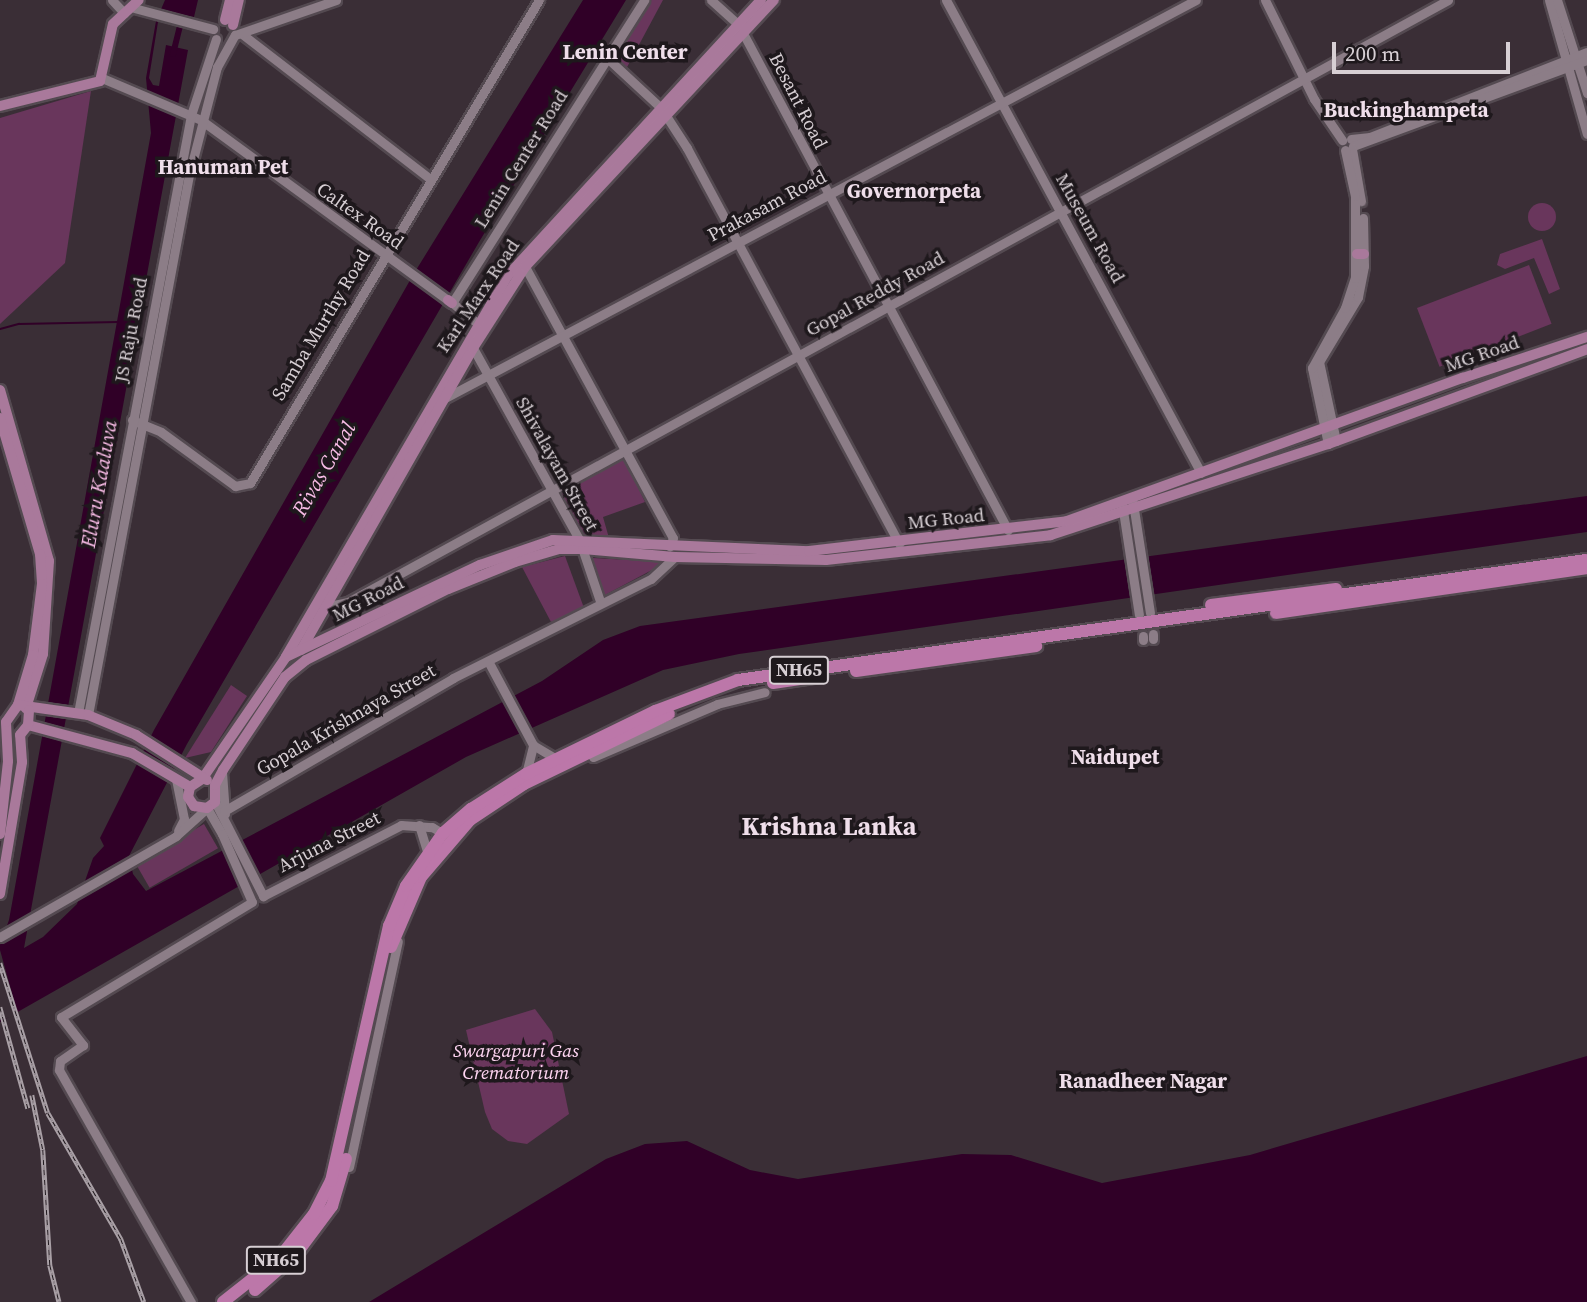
<!DOCTYPE html>
<html>
<head>
<meta charset="utf-8">
<style>
  body { margin:0 }
  #map { position:relative; width:1587px; height:1302px; overflow:hidden; background:#3a2e36; font-family:"Source Serif 4",serif }
  div>[style] { position:absolute }
  [style*='--x'] { left:calc(var(--x)*1px); top:calc(var(--y)*1px); width:calc(var(--w)*1px); rotate:calc(var(--a)*1deg) }
  .green>* { inset:0; background:#69365c; transform-origin:0 0 }
  .round { border-radius:50% }
  .water>* { inset:0; background:#300027 }
  .pier>* { inset:0; background:#3a2e36 }
  .stream>* { height:2px; margin:-1px; padding:0 1px; transform-origin:1px; border-radius:1px; background:#300027 }
  .canal>* { height:6px; margin:-3px; padding:0 3px; transform-origin:3px; border-radius:3px; background:#300027 }
  .roads { filter:drop-shadow(2px 0 #544a51) drop-shadow(-2px 0 #544a51) drop-shadow(0 2px #544a51) drop-shadow(0 -2px #544a51) }
  .minor>* { height:9px; margin:-4.5px; padding:0 4.5px; transform-origin:4.5px; border-radius:4.5px; background:#8c7d87 }
  .major>* { height:10px; margin:-5px; padding:0 5px; transform-origin:5px; border-radius:5px; background:#a9799b }
  .highway>* { height:12px; margin:-6px; padding:0 6px; transform-origin:6px; border-radius:6px; background:#bc77a9 }
  .rail>* { height:4.5px; margin-top:-2.25px; transform-origin:0; background:repeating-linear-gradient(90deg,#1e181c 0 5px,#a9a0a6 0 10px); box-sizing:border-box; border-block:2px solid #a9a0a6 }
  span { translate:-50% -50%; white-space:nowrap; text-align:center; line-height:1.15; -webkit-text-stroke:7px #1e181c; paint-order:stroke }
  .shield-label span { padding:2px 5px; background:#1e181c; border:2px solid; border-radius:5px; -webkit-text-stroke-width:0 }
  .shield-label { font-size:18px; color:#d7cfd4; font-weight:700 }
  .street-label { font-size:19px; color:#d7cfd4 }
  .park-label { font-size:19px; color:#ffd5f2; font-style:italic }
  .neighbourhood-label { font-size:21px; color:#efdeea; font-weight:700 }
  .water-label { font-size:21px; color:#f7bbe5; font-style:italic }
  .district-label { font-size:26px; color:#efdeea; font-weight:700 }
  .scale { position:absolute; left:1332px; top:42px; width:178px; height:32px; box-sizing:border-box; border:4px solid #d7cfd4; border-top:0; padding-left:9px; font-size:21px; line-height:24px; white-space:nowrap; color:#d7cfd4; -webkit-text-stroke:5px #1e181c; paint-order:stroke }
</style>
</head>
<body>
<div id="map">
  <div class="green">
    <i style="clip-path:polygon(646px 0,663px 0,626px 69px,608px 57px)"></i>
    <i style="clip-path:polygon(91px 91px,65px 263px,0 324px,0 118px)"></i>
    <i class="round" style="left:1528px;top:203px;width:28px;height:28px"></i>
    <i style="clip-path:polygon(1542px 239px,1560px 289px,1549px 294px,1534px 258px,1505px 269px,1497px 265px,1500px 254px)"></i>
    <i style="left:1529px;top:265px;width:63px;height:120px;rotate:69deg"></i>
    <i style="clip-path:polygon(623px 456px,645px 502px,603px 517px,609px 538px,582px 536px,558px 488px)"></i>
    <i style="clip-path:polygon(565px 556px,584px 608px,551px 622px,522px 567px)"></i>
    <i style="clip-path:polygon(591px 560px,593px 558px,667px 562px,605px 595px)"></i>
    <i style="clip-path:polygon(231px 685px,247px 696px,211px 752px,185px 758px)"></i>
    <i style="left:204px;top:824px;width:28px;height:79px;rotate:60deg"></i>
    <i style="clip-path:polygon(535px 1009px,552px 1032px,569px 1114px,527px 1144px,508px 1141px,492px 1129px,485px 1112px,466px 1030px)"></i>
  </div>
  <div class="water">
    <i style="clip-path:polygon(165px 0,198px 0,194px 17px,163px 11px,158px 22px,149px 78px,153px 85px,159px 86px,166px 45px,188px 50px,24px 948px,43px 937px,77px 904px,93px 858px,104px 846px,100px 838px,154px 730px,413px 275px,583px 0,626px 0,479px 242px,187px 744px,129px 856px,133px 874px,146px 891px,542px 681px,603px 640px,640px 626px,1587px 496px,1587px 532px,739px 654px,663px 670px,466px 757px,0 1022px,0 945px,9px 920px,151px 133px,146px 78px,156px 21px)"></i>
    <i style="clip-path:polygon(1587px 1056px,1587px 1302px,369px 1302px,606px 1159px,645px 1144px,687px 1141px,750px 1170px,798px 1179px,962px 1154px,1011px 1155px,1102px 1183px,1250px 1155px)"></i>
  </div>
  <div class="pier">
    <i style="clip-path:polygon(0 950px,18px 1015px,0 1020px)"></i>
  </div>
  <div class="stream">
    <i style="--x:0;--y:329;--w:20;--a:-15"></i>
    <i style="--x:19;--y:324;--w:99;--a:-1.2"></i>
  </div>
  <div class="canal">
    <i style="--x:173;--y:54;--w:38;--a:-76"></i>
  </div>
  <div class="roads">
    <div class="minor">
      <i style="--x:112;--y:0;--w:18;--a:47"></i>
      <i style="--x:711;--y:0;--w:38;--a:42"></i>
      <i style="--x:946;--y:0;--w:537;--a:61.67"></i>
      <i style="--x:1265;--y:0;--w:110;--a:63.7"></i>
      <i style="--x:1314;--y:99;--w:50;--a:55.7"></i>
      <i style="--x:1549;--y:0;--w:139;--a:74.2"></i>
      <i style="--x:1557;--y:0;--w:98;--a:72.1"></i>
      <i style="--x:134;--y:8;--w:82;--a:14.9"></i>
      <i style="--x:242;--y:34;--w:236;--a:37.6"></i>
      <i style="--x:744;--y:35;--w:561;--a:61.93"></i>
      <i style="--x:606;--y:57;--w:75;--a:42.8"></i>
      <i style="--x:661;--y:108;--w:48;--a:57"></i>
      <i style="--x:687;--y:148;--w:449;--a:61.8"></i>
      <i style="--x:102;--y:78;--w:108;--a:23"></i>
      <i style="--x:201;--y:120;--w:306;--a:36.1"></i>
      <i style="--x:1351;--y:139;--w:19;--a:-6"></i>
      <i style="--x:1370;--y:137;--w:233;--a:-21.4"></i>
      <i style="--x:1353;--y:146;--w:249;--a:-20.2"></i>
      <i style="--x:1352;--y:149;--w:53;--a:80.2"></i>
      <i style="--x:523;--y:263;--w:313;--a:61.4"></i>
      <i style="--x:673;--y:538;--w:9;--a:111"></i>
      <i style="--x:477;--y:323;--w:32;--a:-141"></i>
      <i style="--x:452;--y:303;--w:359;--a:-57.6"></i>
      <i style="--x:473;--y:348;--w:218;--a:61"></i>
      <i style="--x:579;--y:539;--w:65;--a:71.3"></i>
      <i style="--x:443;--y:399;--w:852;--a:-27.92"></i>
      <i style="--x:132;--y:420;--w:31;--a:22"></i>
      <i style="--x:161;--y:432;--w:92;--a:36.1"></i>
      <i style="--x:235;--y:486;--w:15;--a:-11"></i>
      <i style="--x:250;--y:483;--w:563;--a:-59.11"></i>
      <i style="--x:1336;--y:441;--w:81;--a:-102.1"></i>
      <i style="--x:1319;--y:362;--w:76;--a:-59"></i>
      <i style="--x:1358;--y:297;--w:32;--a:-79"></i>
      <i style="--x:1364;--y:266;--w:48;--a:-91.2"></i>
      <i style="--x:1328;--y:444;--w:78;--a:-101.9"></i>
      <i style="--x:1312;--y:368;--w:68;--a:-61.2"></i>
      <i style="--x:1345;--y:308;--w:32;--a:-72"></i>
      <i style="--x:1355;--y:278;--w:82;--a:-90"></i>
      <i style="--x:1355;--y:196;--w:47;--a:-102.3"></i>
      <i style="--x:1133;--y:503;--w:111;--a:81.2"></i>
      <i style="--x:1122;--y:504;--w:112;--a:81.3"></i>
      <i style="--x:324;--y:607;--w:25;--a:-12"></i>
      <i style="--x:348;--y:602;--w:1254;--a:-28.69"></i>
      <i style="--x:1153;--y:634;--w:5;--a:90"></i>
      <i style="--x:1143;--y:636;--w:4;--a:90"></i>
      <i style="--x:488;--y:661;--w:95;--a:61.8"></i>
      <i style="--x:533;--y:745;--w:27;--a:31"></i>
      <i style="--x:78;--y:713;--w:609;--a:-79.3"></i>
      <i style="--x:191;--y:115;--w:80;--a:-71.8"></i>
      <i style="--x:88;--y:715;--w:549;--a:-79.41"></i>
      <i style="--x:189;--y:175;--w:112;--a:-75.5"></i>
      <i style="--x:217;--y:67;--w:37;--a:-61"></i>
      <i style="--x:235;--y:35;--w:107;--a:-19.1"></i>
      <i style="--x:593;--y:757;--w:135;--a:-23.1"></i>
      <i style="--x:717;--y:704;--w:49;--a:-14"></i>
      <i style="--x:222;--y:772;--w:42;--a:85.9"></i>
      <i style="--x:526;--y:774;--w:30;--a:-76"></i>
      <i style="--x:176;--y:779;--w:41;--a:78.7"></i>
      <i style="--x:184;--y:819;--w:13;--a:117"></i>
      <i style="--x:215;--y:802;--w:106;--a:62.9"></i>
      <i style="--x:263;--y:896;--w:155;--a:-27.2"></i>
      <i style="--x:401;--y:825;--w:31;--a:4"></i>
      <i style="--x:432;--y:827;--w:17;--a:31"></i>
      <i style="--x:224;--y:811;--w:265;--a:-30.1"></i>
      <i style="--x:453;--y:678;--w:221;--a:-26.6"></i>
      <i style="--x:651;--y:579;--w:33;--a:-43"></i>
      <i style="--x:419;--y:825;--w:28;--a:73"></i>
      <i style="--x:0;--y:937;--w:203;--a:-29.8"></i>
      <i style="--x:176;--y:836;--w:42;--a:-42.1"></i>
      <i style="--x:207;--y:808;--w:30;--a:60"></i>
      <i style="--x:222;--y:834;--w:74;--a:66.2"></i>
      <i style="--x:252;--y:902;--w:223;--a:148.9"></i>
      <i style="--x:61;--y:1017;--w:36;--a:52"></i>
      <i style="--x:83;--y:1045;--w:28;--a:145"></i>
      <i style="--x:60;--y:1061;--w:9;--a:96"></i>
      <i style="--x:59;--y:1070;--w:267;--a:60.4"></i>
      <i style="--x:349;--y:1167;--w:231;--a:-77.8"></i>
    </div>
    <div class="major">
      <i style="--x:761;--y:0;--w:374;--a:132.6"></i>
      <i style="--x:508;--y:275;--w:442;--a:120.2"></i>
      <i style="--x:286;--y:657;--w:148;--a:124.5"></i>
      <i style="--x:202;--y:779;--w:14;--a:146"></i>
      <i style="--x:190;--y:787;--w:10;--a:101"></i>
      <i style="--x:188;--y:797;--w:11;--a:56"></i>
      <i style="--x:194;--y:806;--w:13;--a:9"></i>
      <i style="--x:207;--y:808;--w:10;--a:-37"></i>
      <i style="--x:215;--y:802;--w:17;--a:-90"></i>
      <i style="--x:215;--y:785;--w:17;--a:-62"></i>
      <i style="--x:223;--y:770;--w:112;--a:-56.3"></i>
      <i style="--x:285;--y:677;--w:27;--a:-39"></i>
      <i style="--x:306;--y:660;--w:159;--a:-26.6"></i>
      <i style="--x:448;--y:589;--w:72;--a:-21.9"></i>
      <i style="--x:515;--y:562;--w:46;--a:-16.5"></i>
      <i style="--x:559;--y:549;--w:24;--a:0"></i>
      <i style="--x:583;--y:549;--w:92;--a:5"></i>
      <i style="--x:675;--y:557;--w:151;--a:1.1"></i>
      <i style="--x:826;--y:560;--w:226;--a:-6.3"></i>
      <i style="--x:1051;--y:535;--w:292;--a:-18.2"></i>
      <i style="--x:1328;--y:444;--w:276;--a:-20.1"></i>
      <i style="--x:225;--y:20;--w:21;--a:-76"></i>
      <i style="--x:233;--y:25;--w:26;--a:-77"></i>
      <i style="--x:0;--y:106;--w:103;--a:-14"></i>
      <i style="--x:100;--y:81;--w:58;--a:-77.2"></i>
      <i style="--x:113;--y:24;--w:35;--a:-43"></i>
      <i style="--x:1357;--y:254;--w:7;--a:0"></i>
      <i style="--x:448;--y:300;--w:5;--a:37"></i>
      <i style="--x:0;--y:390;--w:178;--a:74"></i>
      <i style="--x:49;--y:561;--w:93;--a:93.7"></i>
      <i style="--x:43;--y:654;--w:57;--a:107.5"></i>
      <i style="--x:0;--y:418;--w:142;--a:73.6"></i>
      <i style="--x:40;--y:554;--w:30;--a:86"></i>
      <i style="--x:42;--y:584;--w:72;--a:97.2"></i>
      <i style="--x:33;--y:655;--w:52;--a:106.7"></i>
      <i style="--x:301;--y:650;--w:348;--a:-60.3"></i>
      <i style="--x:473;--y:348;--w:96;--a:-57.3"></i>
      <i style="--x:525;--y:267;--w:365;--a:-47"></i>
      <i style="--x:286;--y:657;--w:215;--a:-25.4"></i>
      <i style="--x:480;--y:565;--w:77;--a:-18.9"></i>
      <i style="--x:553;--y:540;--w:256;--a:2.5"></i>
      <i style="--x:809;--y:551;--w:260;--a:-6.6"></i>
      <i style="--x:1067;--y:521;--w:421;--a:-19.9"></i>
      <i style="--x:1463;--y:378;--w:131;--a:-18.3"></i>
      <i style="--x:28;--y:725;--w:108;--a:15.1"></i>
      <i style="--x:132;--y:753;--w:67;--a:30.4"></i>
      <i style="--x:0;--y:834;--w:73;--a:-83.7"></i>
      <i style="--x:8;--y:761;--w:39;--a:-93"></i>
      <i style="--x:6;--y:722;--w:21;--a:-55"></i>
      <i style="--x:18;--y:705;--w:71;--a:8.1"></i>
      <i style="--x:88;--y:715;--w:52;--a:22.6"></i>
      <i style="--x:136;--y:735;--w:84;--a:32.4"></i>
      <i style="--x:0;--y:894;--w:134;--a:-80.5"></i>
      <i style="--x:22;--y:762;--w:27;--a:-94"></i>
      <i style="--x:20;--y:735;--w:13;--a:-51"></i>
      <i style="--x:28;--y:725;--w:15;--a:-86"></i>
    </div>
    <div class="highway">
      <i style="--x:1211;--y:605;--w:126;--a:-7.3"></i>
      <i style="--x:1276;--y:613;--w:314;--a:-8.2"></i>
      <i style="--x:856;--y:671;--w:182;--a:-7.9"></i>
      <i style="--x:773;--y:683;--w:49;--a:-8.3"></i>
      <i style="--x:391;--y:947;--w:76;--a:-66.8"></i>
      <i style="--x:421;--y:877;--w:75;--a:-49.3"></i>
      <i style="--x:470;--y:820;--w:65;--a:-33.7"></i>
      <i style="--x:524;--y:784;--w:161;--a:-25.8"></i>
      <i style="--x:255;--y:1290;--w:56;--a:-41.4"></i>
      <i style="--x:297;--y:1253;--w:59;--a:-53.3"></i>
      <i style="--x:332;--y:1206;--w:49;--a:-73.4"></i>
      <i style="--x:223;--y:1302;--w:73;--a:-38.3"></i>
      <i style="--x:280;--y:1257;--w:55;--a:-51.7"></i>
      <i style="--x:314;--y:1214;--w:37;--a:-63"></i>
      <i style="--x:331;--y:1181;--w:262;--a:-77.2"></i>
      <i style="--x:389;--y:926;--w:43;--a:-67"></i>
      <i style="--x:406;--y:886;--w:65;--a:-55.1"></i>
      <i style="--x:443;--y:833;--w:37;--a:-41"></i>
      <i style="--x:471;--y:809;--w:65;--a:-32.5"></i>
      <i style="--x:526;--y:774;--w:144;--a:-26"></i>
      <i style="--x:655;--y:711;--w:89;--a:-20.5"></i>
      <i style="--x:738;--y:680;--w:857;--a:-8.05"></i>
    </div>
  </div>
  <div class="rail">
    <i style="--x:0;--y:963;--w:157;--a:72.3"></i>
    <i style="--x:48;--y:1113;--w:146;--a:59.9"></i>
    <i style="--x:121;--y:1239;--w:67;--a:69.9"></i>
    <i style="--x:0;--y:1007;--w:105;--a:74.5"></i>
    <i style="--x:32;--y:1095;--w:56;--a:78.7"></i>
    <i style="--x:43;--y:1150;--w:115;--a:86.5"></i>
    <i style="--x:50;--y:1265;--w:38;--a:76"></i>
  </div>
  <div class="shield-label">
    <span style="left:799px;top:670px">NH65</span>
    <span style="left:276px;top:1260px">NH65</span>
  </div>
  <div class="street-label">
    <span style="left:798px;top:101px;rotate:63deg">Besant Road</span>
    <span style="left:521px;top:159px;rotate:-58deg">Lenin Center Road</span>
    <span style="left:767px;top:206px;rotate:-28deg">Prakasam Road</span>
    <span style="left:360px;top:216px;rotate:35deg">Caltex Road</span>
    <span style="left:1090px;top:228px;rotate:61deg">Museum Road</span>
    <span style="left:875px;top:294px;rotate:-29deg">Gopal Reddy Road</span>
    <span style="left:478px;top:296px;rotate:-56deg">Karl Marx Road</span>
    <span style="left:321px;top:325px;rotate:-59deg">Samba Murthy Road</span>
    <span style="left:131px;top:330px;rotate:-79deg">JS Raju Road</span>
    <span style="left:1482px;top:354px;rotate:-19deg">MG Road</span>
    <span style="left:557px;top:464px;rotate:61deg">Shivalayam Street</span>
    <span style="left:946px;top:519px;rotate:-6deg">MG Road</span>
    <span style="left:368px;top:599px;rotate:-27deg">MG Road</span>
    <span style="left:346px;top:720px;rotate:-30deg">Gopala Krishnaya Street</span>
    <span style="left:329px;top:842px;rotate:-27deg">Arjuna Street</span>
  </div>
  <div class="park-label">
    <span style="left:516px;top:1062px">Swargapuri Gas<br>Crematorium</span>
  </div>
  <div class="neighbourhood-label">
    <span style="left:625px;top:52px">Lenin Center</span>
    <span style="left:1406px;top:110px">Buckinghampeta</span>
    <span style="left:223px;top:167px">Hanuman Pet</span>
    <span style="left:914px;top:191px">Governorpeta</span>
    <span style="left:1115px;top:757px">Naidupet</span>
    <span style="left:1143px;top:1081px">Ranadheer Nagar</span>
  </div>
  <div class="water-label">
    <span style="left:324px;top:469px;rotate:-60deg">Rivas Canal</span>
    <span style="left:99px;top:484px;rotate:-80deg">Eluru Kaaluva</span>
  </div>
  <div class="district-label">
    <span style="left:829px;top:827px">Krishna Lanka</span>
  </div>
  <div class="scale">200 m</div>
</div>
</body>
</html>
